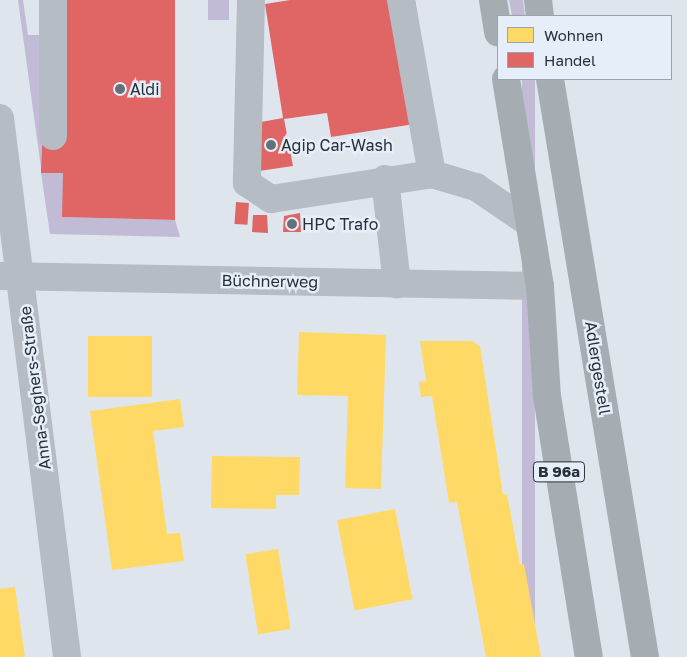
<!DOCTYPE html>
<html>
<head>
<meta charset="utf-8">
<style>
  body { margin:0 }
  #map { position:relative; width:687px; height:657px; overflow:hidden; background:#dfe5ed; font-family:"Golos Text",sans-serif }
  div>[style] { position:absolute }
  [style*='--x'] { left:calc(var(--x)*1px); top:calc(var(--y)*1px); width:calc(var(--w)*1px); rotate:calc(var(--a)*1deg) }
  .green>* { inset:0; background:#c1bbd5; transform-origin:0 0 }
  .homes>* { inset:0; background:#ffd966; transform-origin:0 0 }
  .shops>* { inset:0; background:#e06666; transform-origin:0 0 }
  .minor>* { height:28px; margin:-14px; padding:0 14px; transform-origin:14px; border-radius:14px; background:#b5bcc3 }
  .major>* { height:28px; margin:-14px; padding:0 14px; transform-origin:14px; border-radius:14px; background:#a6adb2 }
  .dots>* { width:14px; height:14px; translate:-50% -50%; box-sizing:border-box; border:2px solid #e6eefa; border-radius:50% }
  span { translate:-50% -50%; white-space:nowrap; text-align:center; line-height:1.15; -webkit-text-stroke:5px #e6eefa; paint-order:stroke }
  .shield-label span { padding:1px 4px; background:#e6eefa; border:1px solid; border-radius:4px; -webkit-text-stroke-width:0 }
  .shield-label { font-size:15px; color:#273136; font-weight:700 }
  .poi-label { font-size:16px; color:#273136 }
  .left { translate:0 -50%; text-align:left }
  .street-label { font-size:16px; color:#273136 }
  .legend { position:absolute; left:497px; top:15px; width:175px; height:65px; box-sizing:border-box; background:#e6eefa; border:1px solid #9aa2ac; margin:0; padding:6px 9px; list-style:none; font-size:15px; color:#273136 }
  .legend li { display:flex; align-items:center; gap:10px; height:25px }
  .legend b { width:25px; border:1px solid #9aa2ac }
</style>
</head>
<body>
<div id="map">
  <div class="green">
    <i style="clip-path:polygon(18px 0,23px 0,28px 35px,45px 35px,41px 168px)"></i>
    <i style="left:208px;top:0;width:21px;height:20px"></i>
    <i style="clip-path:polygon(509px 0,523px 0,525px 16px,512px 16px)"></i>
    <i style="left:522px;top:79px;width:13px;height:586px"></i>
    <i style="clip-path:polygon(41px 173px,63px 173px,63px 217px,175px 220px,180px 237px,50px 234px)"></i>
  </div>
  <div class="homes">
    <i style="clip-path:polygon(299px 332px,386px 335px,381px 489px,345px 488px,348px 396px,297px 395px)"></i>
    <i style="left:88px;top:336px;width:64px;height:61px"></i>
    <i style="clip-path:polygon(420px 341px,472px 341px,480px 346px,503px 495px,507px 494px,520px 564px,524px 564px,541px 657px,486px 657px,457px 502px,449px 503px,432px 396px,421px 397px,419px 382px,426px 381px)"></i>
    <i style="clip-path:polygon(180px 399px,184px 427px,153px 431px,167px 534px,180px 533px,184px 561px,112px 570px,90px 411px)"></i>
    <i style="clip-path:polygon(212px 456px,300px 457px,299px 495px,276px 495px,276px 509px,211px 508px)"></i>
    <i style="left:395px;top:509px;width:92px;height:59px;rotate:79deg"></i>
    <i style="left:278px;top:549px;width:81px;height:33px;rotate:81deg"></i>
    <i style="clip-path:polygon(15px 587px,25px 657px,0 657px,0 589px)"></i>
  </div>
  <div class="shops">
    <i style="clip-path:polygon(66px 0,175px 0,175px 220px,62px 217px,63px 173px,41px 173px,41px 168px,42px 144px,64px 145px)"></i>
    <i style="clip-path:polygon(290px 0,415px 0,434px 121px,331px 137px,327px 113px,284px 119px,293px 166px,259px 171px,250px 124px,283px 118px,265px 4px)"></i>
    <i style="left:236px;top:202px;width:13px;height:22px;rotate:4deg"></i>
    <i style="clip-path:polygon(300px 213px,301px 232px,283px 232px,284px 216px)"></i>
    <i style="clip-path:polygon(253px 215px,267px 215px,268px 233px,252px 232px)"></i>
  </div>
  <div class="minor">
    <i style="--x:251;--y:0;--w:183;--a:91.3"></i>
    <i style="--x:247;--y:183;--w:29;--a:34"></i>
    <i style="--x:271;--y:199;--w:163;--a:-8.8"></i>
    <i style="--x:432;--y:174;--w:46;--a:16.5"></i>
    <i style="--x:476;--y:187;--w:64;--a:34.2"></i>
    <i style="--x:401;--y:0;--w:177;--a:79.9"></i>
    <i style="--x:0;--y:118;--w:543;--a:82.91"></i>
    <i style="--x:53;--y:136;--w:136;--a:-90"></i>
    <i style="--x:385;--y:179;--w:106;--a:83.5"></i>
    <i style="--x:0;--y:276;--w:540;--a:1.06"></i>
  </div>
  <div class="major">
    <i style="--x:493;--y:0;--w:33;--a:81"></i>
    <i style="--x:538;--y:0;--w:16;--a:83"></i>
    <i style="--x:506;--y:79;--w:210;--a:80.7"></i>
    <i style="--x:540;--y:286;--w:110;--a:86.4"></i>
    <i style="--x:547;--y:396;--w:264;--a:80.9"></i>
    <i style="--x:550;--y:79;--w:586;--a:80.67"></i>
  </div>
  <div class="dots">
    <i style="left:120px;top:89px;background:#677076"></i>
    <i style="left:271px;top:145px;background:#677076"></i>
    <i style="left:292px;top:224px;background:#677076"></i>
  </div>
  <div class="shield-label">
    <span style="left:559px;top:472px">B 96a</span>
  </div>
  <div class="poi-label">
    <span class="left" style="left:130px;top:89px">Aldi</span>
    <span class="left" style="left:281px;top:145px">Agip Car-Wash</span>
    <span class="left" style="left:302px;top:224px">HPC Trafo</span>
  </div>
  <div class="street-label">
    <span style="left:270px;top:281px;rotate:1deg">Büchnerweg</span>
    <span style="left:598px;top:368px;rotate:81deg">Adlergestell</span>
    <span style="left:35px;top:388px;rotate:-97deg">Anna-Seghers-Straße</span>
  </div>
  <ul class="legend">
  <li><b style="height:14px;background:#ffd966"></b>Wohnen</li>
  <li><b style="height:14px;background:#e06666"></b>Handel</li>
  </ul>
</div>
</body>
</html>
